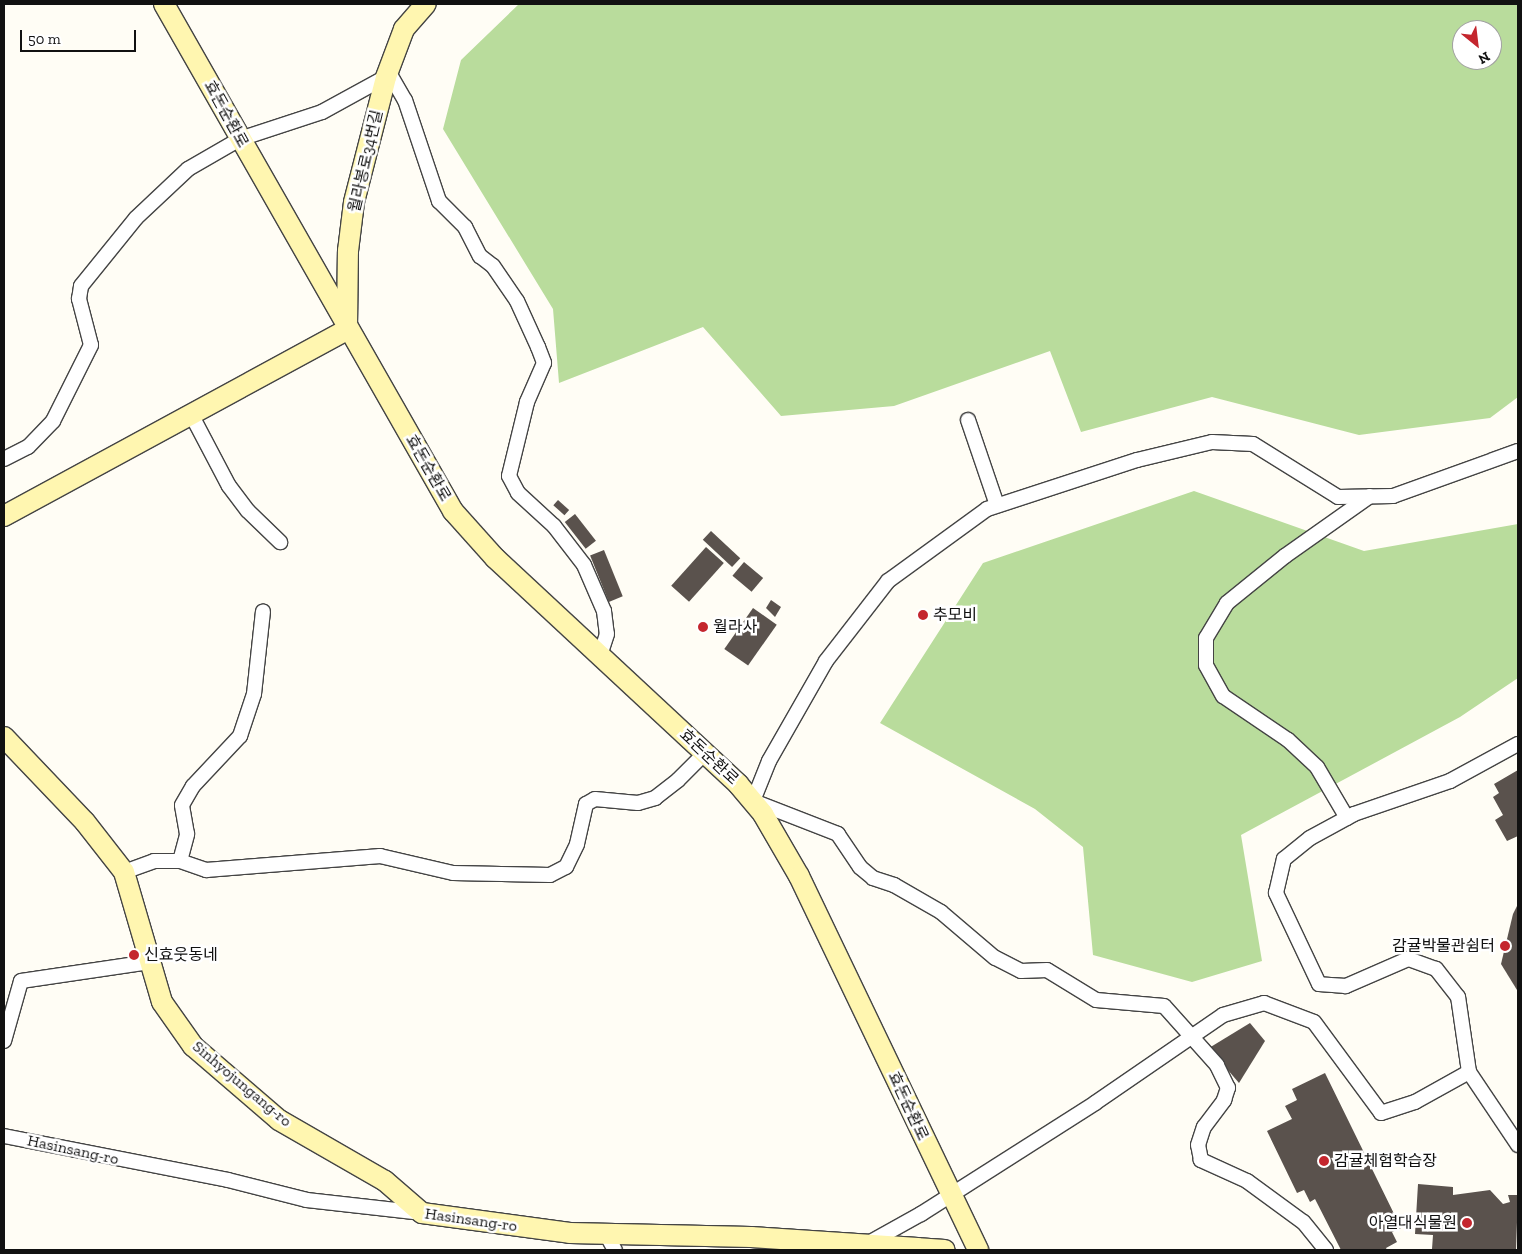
<!DOCTYPE html>
<html>
<head>
<meta charset="utf-8">
<style>
  body { margin:0 }
  #map { position:relative; width:1522px; height:1254px; overflow:hidden; background:#fffdf5; font-family:"Zilla Slab","Noto Sans KR",serif }
  div>[style] { position:absolute }
  [style*='--x'] { left:calc(var(--x)*1px); top:calc(var(--y)*1px); width:calc(var(--w)*1px); rotate:calc(var(--a)*1deg) }
  .forest>* { inset:0; background:#b9dc9c }
  .building>* { inset:0; background:#5a524d; transform-origin:0 0 }
  .roads { filter:drop-shadow(1px 0 #444) drop-shadow(-1px 0 #444) drop-shadow(0 1px #444) drop-shadow(0 -1px #444) }
  .street>* { height:14px; margin:-7px; padding:0 7px; transform-origin:7px; border-radius:7px; background:#fff }
  .secondary>* { height:20px; margin:-10px; padding:0 10px; transform-origin:10px; border-radius:10px; background:#fff6b0 }
  .dots>* { width:14px; height:14px; translate:-50% -50%; box-sizing:border-box; border:2px solid #fff; border-radius:50% }
  span { translate:-50% -50%; white-space:nowrap; text-align:center; line-height:1.15; -webkit-text-stroke:5px #fff; paint-order:stroke }
  .street-label { font-size:16px; color:#111 }
  .poi-label { font-size:16px; color:#111 }
  .left { translate:0 -50%; text-align:left }
  .right { translate:-100% -50%; text-align:right }
  .frame { position:absolute; inset:0; border:5px solid #111; pointer-events:none }
  .north { position:absolute; left:1452px; top:20px; width:50px; height:50px; box-sizing:border-box; background:#fff; border:1px solid #a0a0a0; border-radius:50%; rotate:151deg; font-size:14px; font-weight:700; line-height:20px; text-align:center; color:#111 }
  .north::after { content:''; display:block; margin:auto; width:18px; height:22px; background:#c4262e; clip-path:polygon(50% 0,100% 100%,50% 72%,0 100%) }
  .scale { position:absolute; left:20px; top:30px; width:116px; height:22px; box-sizing:border-box; border:2px solid #111; border-top:0; padding-left:6px; font-size:15px; line-height:18px; white-space:nowrap; color:#111; -webkit-text-stroke:4px #fff; paint-order:stroke }
</style>
</head>
<body>
<div id="map">
  <div class="forest">
    <i style="clip-path:polygon(evenodd,519px 4px,1518px 4px,1518px 397px,1490px 418px,1359px 435px,1212px 397px,1081px 432px,1050px 351px,894px 406px,781px 416px,703px 327px,559px 383px,553px 309px,443px 129px,461px 60px,519px 4px,1462px 30px,1492px 30px,1492px 60px,1462px 60px,1462px 30px)"></i>
    <i style="clip-path:polygon(1194px 491px,1364px 551px,1518px 524px,1518px 678px,1460px 717px,1241px 835px,1262px 961px,1192px 982px,1093px 955px,1083px 847px,1035px 809px,880px 723px,983px 563px)"></i>
  </div>
  <div class="building">
    <i style="left:558px;top:500px;width:15px;height:7px;rotate:42deg"></i>
    <i style="left:575px;top:514px;width:34px;height:13px;rotate:52deg"></i>
    <i style="left:711px;top:531px;width:40px;height:12px;rotate:43deg"></i>
    <i style="left:706px;top:547px;width:24px;height:52px;rotate:42deg"></i>
    <i style="left:604px;top:550px;width:50px;height:15px;rotate:68deg"></i>
    <i style="left:744px;top:562px;width:25px;height:18px;rotate:40deg"></i>
    <i style="clip-path:polygon(771px 600px,781px 607px,775px 617px,766px 608px)"></i>
    <i style="left:753px;top:608px;width:29px;height:50px;rotate:35deg"></i>
    <i style="clip-path:polygon(1518px 770px,1518px 836px,1507px 841px,1495px 820px,1503px 815px,1493px 797px,1499px 793px,1494px 784px)"></i>
    <i style="clip-path:polygon(1518px 904px,1518px 990px,1517px 990px,1501px 964px,1513px 914px)"></i>
    <i style="clip-path:polygon(1250px 1023px,1265px 1041px,1239px 1083px,1209px 1048px)"></i>
    <i style="clip-path:polygon(1325px 1073px,1401px 1228px,1392px 1232px,1397px 1242px,1386px 1248px,1387px 1250px,1341px 1250px,1315px 1199px,1310px 1202px,1304px 1190px,1297px 1193px,1267px 1131px,1292px 1119px,1285px 1106px,1297px 1100px,1292px 1089px)"></i>
    <i style="clip-path:polygon(1418px 1184px,1453px 1187px,1453px 1195px,1490px 1190px,1503px 1204px,1510px 1202px,1508px 1195px,1518px 1195px,1516px 1250px,1432px 1249px,1433px 1235px,1415px 1234px)"></i>
  </div>
  <div class="roads">
    <div class="street">
      <i style="--x:388;--y:71;--w:34;--a:60"></i>
      <i style="--x:405;--y:100;--w:107;--a:71.4"></i>
      <i style="--x:439;--y:201;--w:37;--a:45"></i>
      <i style="--x:465;--y:227;--w:33;--a:63"></i>
      <i style="--x:480;--y:256;--w:16;--a:38"></i>
      <i style="--x:493;--y:266;--w:42;--a:55.6"></i>
      <i style="--x:517;--y:301;--w:51;--a:65.5"></i>
      <i style="--x:538;--y:347;--w:17;--a:69"></i>
      <i style="--x:544;--y:363;--w:43;--a:113.6"></i>
      <i style="--x:527;--y:402;--w:76;--a:103.7"></i>
      <i style="--x:509;--y:476;--w:19;--a:62"></i>
      <i style="--x:518;--y:493;--w:49;--a:42.5"></i>
      <i style="--x:554;--y:526;--w:49;--a:52.4"></i>
      <i style="--x:584;--y:565;--w:50;--a:66.5"></i>
      <i style="--x:604;--y:611;--w:23;--a:83"></i>
      <i style="--x:607;--y:634;--w:22;--a:108"></i>
      <i style="--x:191;--y:414;--w:81;--a:62.2"></i>
      <i style="--x:229;--y:486;--w:31;--a:53"></i>
      <i style="--x:248;--y:511;--w:45;--a:44.1"></i>
      <i style="--x:968;--y:420;--w:90;--a:71.2"></i>
      <i style="--x:4;--y:459;--w:27;--a:-27"></i>
      <i style="--x:28;--y:447;--w:36;--a:-46"></i>
      <i style="--x:53;--y:421;--w:85;--a:-63.4"></i>
      <i style="--x:91;--y:345;--w:48;--a:-104.6"></i>
      <i style="--x:79;--y:299;--w:13;--a:-81"></i>
      <i style="--x:81;--y:286;--w:87;--a:-51"></i>
      <i style="--x:136;--y:218;--w:71;--a:-43.3"></i>
      <i style="--x:188;--y:169;--w:60;--a:-30"></i>
      <i style="--x:240;--y:139;--w:86;--a:-18.2"></i>
      <i style="--x:322;--y:112;--w:73;--a:-28.7"></i>
      <i style="--x:1347;--y:818;--w:59;--a:-120.5"></i>
      <i style="--x:1317;--y:767;--w:40;--a:-137"></i>
      <i style="--x:1288;--y:740;--w:78;--a:-145.9"></i>
      <i style="--x:1223;--y:696;--w:35;--a:-119"></i>
      <i style="--x:1206;--y:665;--w:27;--a:-90"></i>
      <i style="--x:1206;--y:638;--w:41;--a:-59"></i>
      <i style="--x:1227;--y:603;--w:75;--a:-39"></i>
      <i style="--x:1285;--y:556;--w:104;--a:-35.2"></i>
      <i style="--x:180;--y:861;--w:28;--a:-75"></i>
      <i style="--x:187;--y:834;--w:29;--a:-100"></i>
      <i style="--x:182;--y:805;--w:22;--a:-60"></i>
      <i style="--x:193;--y:786;--w:69;--a:-46.8"></i>
      <i style="--x:240;--y:736;--w:44;--a:-71.6"></i>
      <i style="--x:254;--y:694;--w:83;--a:-83.8"></i>
      <i style="--x:124;--y:872;--w:32;--a:-20"></i>
      <i style="--x:154;--y:861;--w:26;--a:0"></i>
      <i style="--x:180;--y:861;--w:28;--a:19"></i>
      <i style="--x:206;--y:870;--w:175;--a:-4.6"></i>
      <i style="--x:380;--y:856;--w:75;--a:13.1"></i>
      <i style="--x:453;--y:873;--w:97;--a:1.2"></i>
      <i style="--x:550;--y:875;--w:18;--a:-27"></i>
      <i style="--x:566;--y:867;--w:25;--a:-64"></i>
      <i style="--x:577;--y:844;--w:41;--a:-77.3"></i>
      <i style="--x:586;--y:804;--w:10;--a:-29"></i>
      <i style="--x:595;--y:799;--w:43;--a:5.3"></i>
      <i style="--x:638;--y:803;--w:18;--a:-16"></i>
      <i style="--x:655;--y:798;--w:29;--a:-38"></i>
      <i style="--x:678;--y:780;--w:38;--a:-45"></i>
      <i style="--x:4;--y:1041;--w:62;--a:-74.2"></i>
      <i style="--x:21;--y:981;--w:130;--a:-8.4"></i>
      <i style="--x:1469;--y:1072;--w:76;--a:-98.3"></i>
      <i style="--x:1458;--y:997;--w:36;--a:-128"></i>
      <i style="--x:1436;--y:969;--w:30;--a:-160"></i>
      <i style="--x:1408;--y:959;--w:68;--a:156.5"></i>
      <i style="--x:1346;--y:986;--w:27;--a:-176"></i>
      <i style="--x:1319;--y:984;--w:101;--a:-115.3"></i>
      <i style="--x:1276;--y:893;--w:35;--a:-77"></i>
      <i style="--x:1284;--y:859;--w:33;--a:-39"></i>
      <i style="--x:1310;--y:838;--w:50;--a:-28.6"></i>
      <i style="--x:1354;--y:814;--w:102;--a:-19"></i>
      <i style="--x:1450;--y:781;--w:77;--a:-28.6"></i>
      <i style="--x:4;--y:1136;--w:228;--a:11.1"></i>
      <i style="--x:228;--y:1180;--w:81;--a:14.2"></i>
      <i style="--x:307;--y:1200;--w:116;--a:6.4"></i>
      <i style="--x:606;--y:1234;--w:18;--a:61"></i>
      <i style="--x:867;--y:1244;--w:62;--a:-29.1"></i>
      <i style="--x:921;--y:1214;--w:206;--a:-32.5"></i>
      <i style="--x:1095;--y:1103;--w:155;--a:-34.5"></i>
      <i style="--x:1223;--y:1015;--w:43;--a:-16.3"></i>
      <i style="--x:1264;--y:1003;--w:53;--a:20.8"></i>
      <i style="--x:1314;--y:1022;--w:113;--a:53.6"></i>
      <i style="--x:1381;--y:1113;--w:36;--a:-18"></i>
      <i style="--x:1415;--y:1102;--w:62;--a:-29.1"></i>
      <i style="--x:1469;--y:1072;--w:88;--a:56.1"></i>
      <i style="--x:1326;--y:1250;--w:36;--a:-129"></i>
      <i style="--x:1303;--y:1222;--w:69;--a:-143.8"></i>
      <i style="--x:1247;--y:1181;--w:51;--a:-155.5"></i>
      <i style="--x:1201;--y:1160;--w:15;--a:-101"></i>
      <i style="--x:1198;--y:1145;--w:19;--a:-72"></i>
      <i style="--x:1204;--y:1127;--w:34;--a:-53"></i>
      <i style="--x:1224;--y:1100;--w:13;--a:-72"></i>
      <i style="--x:1228;--y:1088;--w:25;--a:-116"></i>
      <i style="--x:1217;--y:1065;--w:79;--a:-131.9"></i>
      <i style="--x:1164;--y:1006;--w:68;--a:-175"></i>
      <i style="--x:1096;--y:1000;--w:57;--a:-148.5"></i>
      <i style="--x:1047;--y:970;--w:26;--a:178"></i>
      <i style="--x:1021;--y:971;--w:29;--a:-153"></i>
      <i style="--x:995;--y:958;--w:71;--a:-139.6"></i>
      <i style="--x:941;--y:912;--w:54;--a:-150.1"></i>
      <i style="--x:894;--y:885;--w:22;--a:-162"></i>
      <i style="--x:873;--y:878;--w:17;--a:-140"></i>
      <i style="--x:860;--y:867;--w:40;--a:-124"></i>
      <i style="--x:838;--y:834;--w:91;--a:-158.8"></i>
      <i style="--x:753;--y:801;--w:43;--a:-68.2"></i>
      <i style="--x:769;--y:761;--w:115;--a:-60.3"></i>
      <i style="--x:826;--y:661;--w:101;--a:-52.2"></i>
      <i style="--x:888;--y:581;--w:122;--a:-36"></i>
      <i style="--x:987;--y:509;--w:158;--a:-18.1"></i>
      <i style="--x:1137;--y:460;--w:77;--a:-13.5"></i>
      <i style="--x:1212;--y:442;--w:41;--a:2.8"></i>
      <i style="--x:1253;--y:444;--w:100;--a:31.9"></i>
      <i style="--x:1338;--y:497;--w:55;--a:-1"></i>
      <i style="--x:1393;--y:496;--w:133;--a:-19.8"></i>
    </div>
    <div class="secondary">
      <i style="--x:164;--y:4;--w:584;--a:60.32"></i>
      <i style="--x:453;--y:511;--w:63;--a:48.2"></i>
      <i style="--x:495;--y:558;--w:332;--a:42.9"></i>
      <i style="--x:738;--y:784;--w:39;--a:50"></i>
      <i style="--x:763;--y:814;--w:72;--a:59.9"></i>
      <i style="--x:799;--y:876;--w:415;--a:64.4"></i>
      <i style="--x:347;--y:328;--w:77;--a:-89.3"></i>
      <i style="--x:348;--y:251;--w:49;--a:-83"></i>
      <i style="--x:354;--y:202;--w:129;--a:-75.6"></i>
      <i style="--x:386;--y:77;--w:51;--a:-69.4"></i>
      <i style="--x:404;--y:29;--w:33;--a:-49"></i>
      <i style="--x:4;--y:516;--w:390;--a:-28.5"></i>
      <i style="--x:4;--y:737;--w:117;--a:46.4"></i>
      <i style="--x:85;--y:822;--w:63;--a:52"></i>
      <i style="--x:124;--y:872;--w:135;--a:73.7"></i>
      <i style="--x:162;--y:1002;--w:54;--a:54.8"></i>
      <i style="--x:193;--y:1046;--w:113;--a:40.7"></i>
      <i style="--x:279;--y:1120;--w:122;--a:29.9"></i>
      <i style="--x:385;--y:1181;--w:49;--a:40.9"></i>
      <i style="--x:422;--y:1213;--w:149;--a:7.7"></i>
      <i style="--x:570;--y:1233;--w:181;--a:1.3"></i>
      <i style="--x:751;--y:1237;--w:194;--a:3.8"></i>
    </div>
  </div>
  <div class="dots">
    <i style="left:923px;top:615px;background:#c4262e"></i>
    <i style="left:703px;top:627px;background:#c4262e"></i>
    <i style="left:1505px;top:946px;background:#c4262e"></i>
    <i style="left:134px;top:955px;background:#c4262e"></i>
    <i style="left:1324px;top:1161px;background:#c4262e"></i>
    <i style="left:1467px;top:1223px;background:#c4262e"></i>
  </div>
  <div class="street-label">
    <span style="left:226px;top:114px;rotate:61deg">효돈순환로</span>
    <span style="left:366px;top:161px;rotate:-77deg">월라봉로34번길</span>
    <span style="left:428px;top:468px;rotate:60deg">효돈순환로</span>
    <span style="left:709px;top:757px;rotate:43deg">효돈순환로</span>
    <span style="left:242px;top:1084px;rotate:40deg">Sinhyojungang-ro</span>
    <span style="left:908px;top:1106px;rotate:65deg">효돈순환로</span>
    <span style="left:73px;top:1150px;rotate:12deg">Hasinsang-ro</span>
    <span style="left:471px;top:1220px;rotate:8deg">Hasinsang-ro</span>
  </div>
  <div class="poi-label">
    <span class="left" style="left:933px;top:615px">추모비</span>
    <span class="left" style="left:713px;top:627px">월라사</span>
    <span class="right" style="left:1495px;top:946px">감귤박물관쉼터</span>
    <span class="left" style="left:144px;top:955px">신효웃동네</span>
    <span class="left" style="left:1334px;top:1161px">감귤체험학습장</span>
    <span class="right" style="left:1457px;top:1223px">아열대식물원</span>
  </div>
  <div class="frame"></div>
  <div class="north">N</div>
  <div class="scale">50 m</div>
</div>
</body>
</html>
